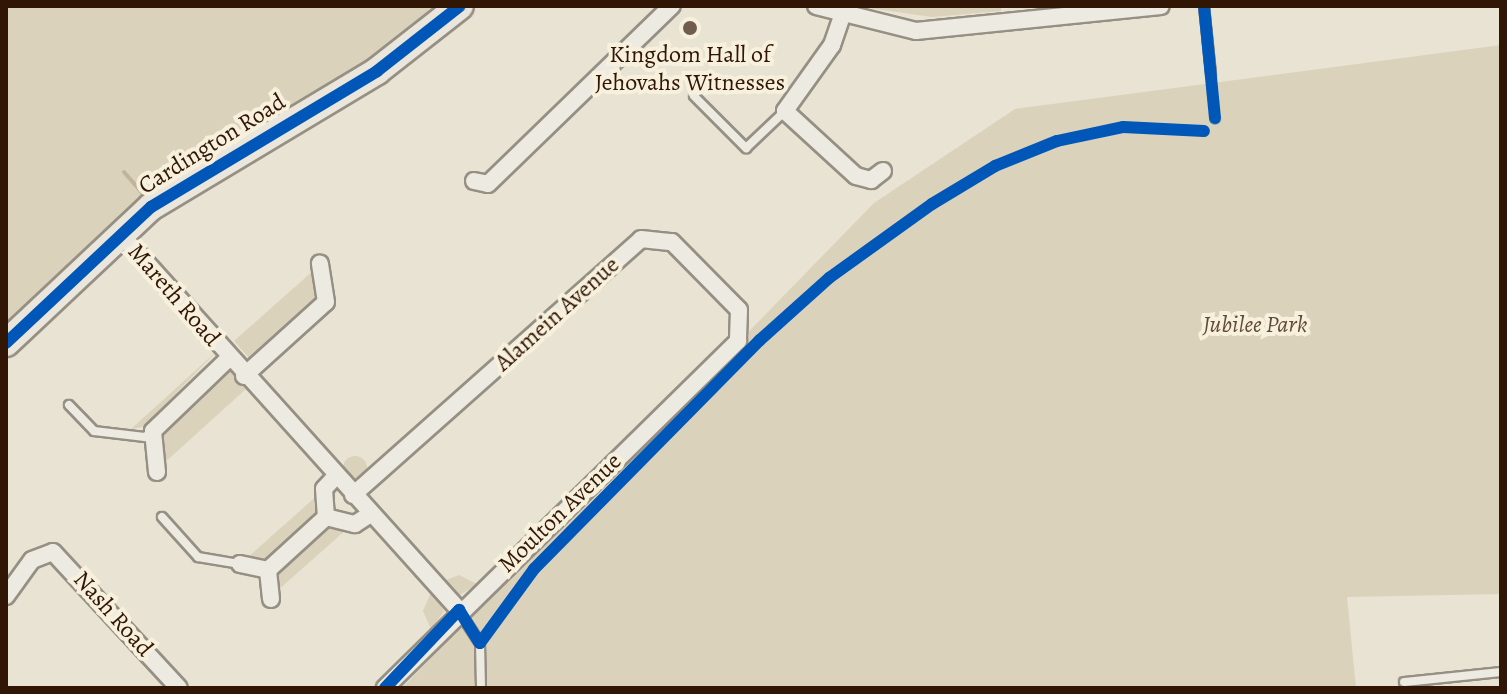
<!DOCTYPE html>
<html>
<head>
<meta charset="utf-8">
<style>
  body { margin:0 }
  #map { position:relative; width:1507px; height:694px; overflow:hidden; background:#e8e3d2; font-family:Alegreya,serif }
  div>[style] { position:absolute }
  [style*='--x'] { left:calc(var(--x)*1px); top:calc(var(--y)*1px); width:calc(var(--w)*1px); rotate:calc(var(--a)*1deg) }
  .green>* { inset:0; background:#dbd2bb }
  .round { border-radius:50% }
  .stream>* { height:4px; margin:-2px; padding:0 2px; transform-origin:2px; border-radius:2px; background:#c1b49d }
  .roads { filter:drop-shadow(2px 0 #968f84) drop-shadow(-2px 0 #968f84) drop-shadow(0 2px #968f84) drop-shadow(0 -2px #968f84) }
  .service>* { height:8px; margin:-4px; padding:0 4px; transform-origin:4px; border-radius:4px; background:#edeae1 }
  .minor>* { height:16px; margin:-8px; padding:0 8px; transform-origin:8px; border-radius:8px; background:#edeae1 }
  .primary>* { height:26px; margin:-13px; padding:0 13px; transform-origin:13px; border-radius:13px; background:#eae6dc }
  .cycleway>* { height:12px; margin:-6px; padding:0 6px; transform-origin:6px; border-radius:6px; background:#0057b8 }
  .dots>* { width:22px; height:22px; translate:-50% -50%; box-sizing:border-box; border:4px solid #f6f0dc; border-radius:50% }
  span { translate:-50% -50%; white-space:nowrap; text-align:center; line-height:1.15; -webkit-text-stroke:8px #f6f0dc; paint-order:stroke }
  .poi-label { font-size:24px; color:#311505 }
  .street-label { font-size:24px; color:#311505 }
  .park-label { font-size:24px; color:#614a36; font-style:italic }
  .frame { position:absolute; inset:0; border:8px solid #311505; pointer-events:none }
</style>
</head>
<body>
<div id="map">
  <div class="green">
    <i style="clip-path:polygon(6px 6px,446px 6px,367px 65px,178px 178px,6px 330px)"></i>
    <i style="clip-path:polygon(855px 6px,1001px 6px,1001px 11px,932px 17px)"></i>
    <i style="clip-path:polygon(1501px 45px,1501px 594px,1347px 597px,1356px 688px,402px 688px,874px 203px,1015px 109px)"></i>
    <i style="clip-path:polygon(314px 270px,320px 298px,251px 360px,234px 341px)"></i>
    <i style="clip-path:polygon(217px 351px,143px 427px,131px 429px)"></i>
    <i style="clip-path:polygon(231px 371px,247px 388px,162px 465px,162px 428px)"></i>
    <i class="round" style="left:343px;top:456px;width:24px;height:24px"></i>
    <i style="clip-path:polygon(320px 493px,318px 512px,263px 560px,246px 559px)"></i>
    <i style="clip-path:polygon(327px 524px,348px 528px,276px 592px,274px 575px)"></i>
    <i style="clip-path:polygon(459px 575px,477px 584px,460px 595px,441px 582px)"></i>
    <i style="clip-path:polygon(432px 590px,444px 611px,431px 629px,423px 611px)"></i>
  </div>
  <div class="stream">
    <i style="--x:124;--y:172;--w:33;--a:49"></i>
  </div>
  <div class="roads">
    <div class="service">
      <i style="--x:1204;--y:6;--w:68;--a:84.1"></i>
      <i style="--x:694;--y:96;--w:74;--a:45"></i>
      <i style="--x:746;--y:148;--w:54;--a:-43.5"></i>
      <i style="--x:69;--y:405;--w:36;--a:46"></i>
      <i style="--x:94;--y:431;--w:51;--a:6.7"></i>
      <i style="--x:145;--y:437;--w:10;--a:-37"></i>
      <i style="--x:162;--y:517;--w:54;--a:48"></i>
      <i style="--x:198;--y:557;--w:43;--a:9.5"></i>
      <i style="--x:459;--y:611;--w:38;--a:57"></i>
      <i style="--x:480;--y:643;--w:45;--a:88.7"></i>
      <i style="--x:1404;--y:682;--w:98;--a:-5.9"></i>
    </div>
    <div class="minor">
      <i style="--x:816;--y:6;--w:103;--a:14"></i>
      <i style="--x:916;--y:31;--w:246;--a:-5.8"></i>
      <i style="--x:842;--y:16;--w:31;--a:109"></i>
      <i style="--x:832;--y:45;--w:81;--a:125.5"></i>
      <i style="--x:785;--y:111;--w:96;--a:42.5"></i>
      <i style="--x:856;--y:176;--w:16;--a:15"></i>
      <i style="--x:871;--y:180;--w:15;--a:-37"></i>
      <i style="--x:474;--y:181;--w:14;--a:12"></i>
      <i style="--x:488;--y:184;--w:256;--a:-44.1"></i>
      <i style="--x:119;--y:232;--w:508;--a:48.03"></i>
      <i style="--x:244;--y:376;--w:110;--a:-42.1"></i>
      <i style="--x:326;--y:302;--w:39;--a:-99"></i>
      <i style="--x:157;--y:472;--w:41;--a:-95.6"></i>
      <i style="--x:153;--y:431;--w:105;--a:-43.8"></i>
      <i style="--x:335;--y:477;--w:16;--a:133"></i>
      <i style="--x:324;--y:489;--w:28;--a:86"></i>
      <i style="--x:326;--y:517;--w:30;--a:14"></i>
      <i style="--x:355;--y:524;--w:17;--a:-33"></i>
      <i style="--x:353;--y:495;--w:385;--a:-41.6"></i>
      <i style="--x:641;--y:239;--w:31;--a:6"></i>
      <i style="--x:672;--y:242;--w:95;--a:45.4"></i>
      <i style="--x:739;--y:310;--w:31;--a:92"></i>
      <i style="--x:738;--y:341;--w:495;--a:135.5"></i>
      <i style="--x:240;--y:564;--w:29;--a:12"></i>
      <i style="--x:6;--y:596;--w:44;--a:-54.2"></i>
      <i style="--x:32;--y:560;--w:22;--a:-21"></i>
      <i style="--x:53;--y:552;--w:185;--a:47.2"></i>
      <i style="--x:271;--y:599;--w:29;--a:-96"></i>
      <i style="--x:268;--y:570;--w:79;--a:-42.4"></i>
    </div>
    <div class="primary">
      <i style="--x:6;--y:343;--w:199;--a:-43.2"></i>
      <i style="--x:151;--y:207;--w:264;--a:-31"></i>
      <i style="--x:377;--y:71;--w:105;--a:-38.1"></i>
    </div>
  </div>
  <div class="cycleway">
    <i style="--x:1204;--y:6;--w:113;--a:84.4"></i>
    <i style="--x:6;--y:343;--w:199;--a:-43.2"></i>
    <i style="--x:151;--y:207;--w:264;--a:-31"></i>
    <i style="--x:377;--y:71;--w:105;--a:-38.1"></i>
    <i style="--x:385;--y:688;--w:108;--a:-46.5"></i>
    <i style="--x:459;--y:610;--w:39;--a:58"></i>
    <i style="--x:480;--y:643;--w:92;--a:-53.9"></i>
    <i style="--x:534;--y:569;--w:322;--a:-45.4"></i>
    <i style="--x:760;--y:340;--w:93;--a:-41.9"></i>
    <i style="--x:829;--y:278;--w:127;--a:-35.7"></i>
    <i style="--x:932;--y:204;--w:74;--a:-31.1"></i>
    <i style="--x:995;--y:166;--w:67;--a:-22"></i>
    <i style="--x:1057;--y:141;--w:67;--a:-12"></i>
    <i style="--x:1123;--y:127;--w:81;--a:2.8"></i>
  </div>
  <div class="dots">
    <i style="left:690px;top:28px;background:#715d4d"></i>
  </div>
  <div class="poi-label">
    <span style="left:690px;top:69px">Kingdom Hall of<br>Jehovahs Witnesses</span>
  </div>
  <div class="street-label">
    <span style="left:212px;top:144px;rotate:-32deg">Cardington Road</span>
    <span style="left:174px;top:295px;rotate:49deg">Mareth Road</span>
    <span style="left:557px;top:314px;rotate:-42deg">Alamein Avenue</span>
    <span style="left:560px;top:513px;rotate:-44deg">Moulton Avenue</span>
    <span style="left:113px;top:614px;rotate:48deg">Nash Road</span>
  </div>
  <div class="park-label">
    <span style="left:1255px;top:325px">Jubilee Park</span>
  </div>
  <div class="frame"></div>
</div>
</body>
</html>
